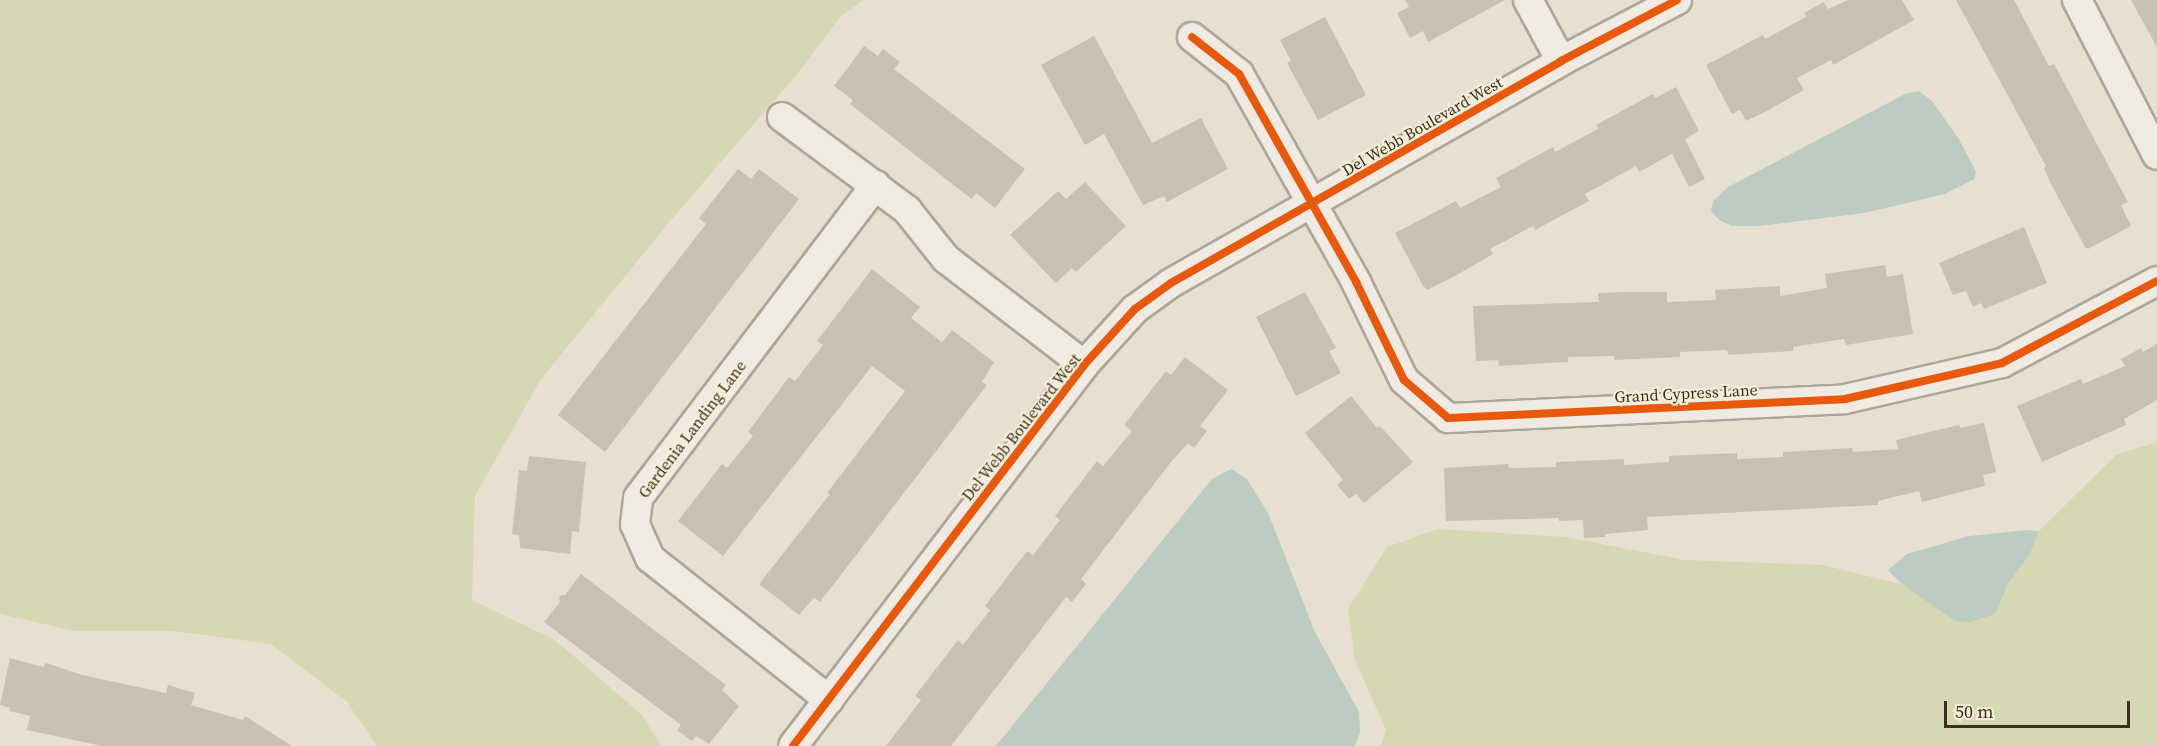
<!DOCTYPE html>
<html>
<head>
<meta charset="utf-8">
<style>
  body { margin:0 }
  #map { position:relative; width:2157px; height:746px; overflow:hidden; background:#e7e0d1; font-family:"Source Serif 4",serif }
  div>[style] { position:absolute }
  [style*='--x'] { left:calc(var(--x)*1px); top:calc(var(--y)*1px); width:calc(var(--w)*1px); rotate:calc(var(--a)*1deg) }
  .green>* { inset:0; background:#d6d7b3 }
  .water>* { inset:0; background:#bcccc2 }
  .building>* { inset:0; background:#cbbfb2 }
  .roads { filter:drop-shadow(2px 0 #ada599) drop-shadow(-2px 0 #ada599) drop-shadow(0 2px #ada599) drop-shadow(0 -2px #ada599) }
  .minor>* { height:28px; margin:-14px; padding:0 14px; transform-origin:14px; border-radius:14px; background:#efebe3 }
  .cycleway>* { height:8px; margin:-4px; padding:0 4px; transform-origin:4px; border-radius:4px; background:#e8590c }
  span { translate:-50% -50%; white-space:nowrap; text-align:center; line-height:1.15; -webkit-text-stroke:4.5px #f7eed8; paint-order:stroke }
  .street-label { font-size:16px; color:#3d2e20 }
  .scale { position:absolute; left:1944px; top:701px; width:186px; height:27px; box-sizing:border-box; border:3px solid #3d2e20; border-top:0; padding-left:8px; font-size:18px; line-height:21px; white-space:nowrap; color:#3d2e20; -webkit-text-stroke:4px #f7eed8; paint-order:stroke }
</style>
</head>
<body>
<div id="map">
  <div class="green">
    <i style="clip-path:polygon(0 0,864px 0,841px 16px,798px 73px,671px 220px,541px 379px,475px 496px,472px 600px,555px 640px,642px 715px,661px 746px,377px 746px,347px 702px,271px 644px,174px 631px,75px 631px,0 614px)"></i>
    <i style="clip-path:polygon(2157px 442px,2157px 746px,1381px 746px,1386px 730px,1355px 660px,1348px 609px,1387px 547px,1438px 529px,1565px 537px,1685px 560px,1823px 565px,1903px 585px,1955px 621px,1995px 614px,2008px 584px,2030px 554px,2039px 531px,2116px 455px)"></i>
  </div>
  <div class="water">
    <i style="clip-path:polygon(1919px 91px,1932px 101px,1959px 139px,1976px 172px,1974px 179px,1945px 194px,1864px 213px,1760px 226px,1732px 226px,1719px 220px,1711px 211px,1713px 201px,1728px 187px,1905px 94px)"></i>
    <i style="clip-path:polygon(1231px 469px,1247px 479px,1268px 513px,1315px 632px,1359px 712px,1360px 732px,1355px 746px,996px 746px,1212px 479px)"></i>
    <i style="clip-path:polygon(2027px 530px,2039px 531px,2030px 554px,2008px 584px,1995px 614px,1970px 622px,1955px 621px,1903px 585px,1888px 570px,1907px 554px,1969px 536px)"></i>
  </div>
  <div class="building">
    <i style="clip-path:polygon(1405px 0,1505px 0,1428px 42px,1423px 31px,1410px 38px,1397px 13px,1409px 7px)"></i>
    <i style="clip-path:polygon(1848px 0,1902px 0,1914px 20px,1833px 65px,1831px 60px,1797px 78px,1804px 90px,1765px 112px,1746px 121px,1740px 110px,1732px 114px,1706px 65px,1763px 35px,1765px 39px,1806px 17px,1804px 13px,1824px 2px,1828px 9px)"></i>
    <i style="clip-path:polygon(1956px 0,2014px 0,2049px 66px,2054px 64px,2128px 202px,2121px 205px,2131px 226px,2088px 249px,2085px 247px,2050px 182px,2044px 168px,2046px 166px)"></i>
    <i style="clip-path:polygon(2131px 0,2157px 0,2157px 47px,2143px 22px)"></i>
    <i style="clip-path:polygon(1325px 17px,1366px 95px,1318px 120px,1287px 63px,1291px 61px,1280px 40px)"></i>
    <i style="clip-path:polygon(1094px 36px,1152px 143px,1201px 118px,1228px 169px,1167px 202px,1164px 196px,1143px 205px,1104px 134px,1085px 145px,1041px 65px)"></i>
    <i style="clip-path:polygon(864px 46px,878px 56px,883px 49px,900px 62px,894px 69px,1025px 169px,995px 208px,976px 193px,972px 199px,956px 187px,850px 104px,853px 100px,834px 86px)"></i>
    <i style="clip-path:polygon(1676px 87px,1699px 131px,1685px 139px,1705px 179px,1689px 187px,1672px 154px,1639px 172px,1636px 166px,1585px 194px,1589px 201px,1535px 230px,1533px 226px,1490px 249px,1493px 254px,1455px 276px,1427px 290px,1422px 284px,1395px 233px,1456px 201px,1460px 208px,1501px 187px,1496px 178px,1553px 147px,1555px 152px,1598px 129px,1596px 125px,1653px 94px,1655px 98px)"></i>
    <i style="clip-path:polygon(738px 169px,751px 179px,759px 169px,799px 199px,605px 452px,558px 415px,706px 224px,699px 218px)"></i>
    <i style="clip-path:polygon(1085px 182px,1126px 226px,1076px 272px,1072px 268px,1056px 283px,1010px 235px,1058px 191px,1066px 199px)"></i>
    <i style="clip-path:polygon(2024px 227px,2047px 283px,1984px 309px,1981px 303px,1973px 307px,1966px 291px,1953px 295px,1939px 263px)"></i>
    <i style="clip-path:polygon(1885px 265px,1887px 277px,1903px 274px,1913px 334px,1846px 345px,1844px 339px,1793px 347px,1793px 351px,1728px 355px,1727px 350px,1680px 352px,1680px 357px,1615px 360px,1614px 356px,1568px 357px,1568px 362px,1499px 366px,1498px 360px,1476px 361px,1473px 306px,1599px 302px,1598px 293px,1624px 292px,1667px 292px,1667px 302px,1716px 300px,1715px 290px,1780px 286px,1780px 296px,1827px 288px,1825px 274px)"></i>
    <i style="clip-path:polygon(872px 269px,920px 307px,911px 318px,942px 342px,952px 330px,994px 362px,982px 382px,987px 385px,820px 602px,814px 598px,799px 615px,759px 584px,830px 494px,827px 493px,905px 391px,872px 366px,723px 556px,678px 521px,722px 464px,727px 468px,753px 436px,748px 432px,789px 377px,795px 381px,823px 345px,817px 341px)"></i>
    <i style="clip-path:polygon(1305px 292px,1336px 348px,1329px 351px,1341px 373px,1296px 396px,1256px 317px)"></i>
    <i style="clip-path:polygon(2157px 344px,2157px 400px,2124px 419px,2126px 425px,2042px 462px,2017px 406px,2081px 379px,2083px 384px,2125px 366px,2121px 359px,2141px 348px,2143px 352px)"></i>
    <i style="clip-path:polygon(1185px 357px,1228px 390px,1200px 426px,1207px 431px,1194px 448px,1188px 443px,1171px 462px,1081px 579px,1086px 584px,1072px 602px,1066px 597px,951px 746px,886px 746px,921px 700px,915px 696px,958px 640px,963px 645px,990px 610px,985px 606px,1027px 551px,1033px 555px,1060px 520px,1055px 516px,1097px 461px,1103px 466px,1132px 431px,1124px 425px,1166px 371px,1171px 375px)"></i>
    <i style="clip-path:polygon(1351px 396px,1377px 428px,1380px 426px,1413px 462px,1364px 503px,1356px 494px,1349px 499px,1337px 485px,1343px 480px,1305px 433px)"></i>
    <i style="clip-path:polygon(1984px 423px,1996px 472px,1983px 475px,1985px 486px,1922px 502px,1919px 491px,1878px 501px,1878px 505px,1647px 517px,1648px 530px,1605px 534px,1605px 537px,1584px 538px,1583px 520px,1559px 521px,1559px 518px,1446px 521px,1444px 468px,1508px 464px,1509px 468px,1556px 467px,1556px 462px,1624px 459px,1624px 465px,1669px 462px,1669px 456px,1737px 453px,1737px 459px,1783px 457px,1783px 452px,1852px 448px,1853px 452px,1898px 449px,1896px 440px,1959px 425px,1960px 428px)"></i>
    <i style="clip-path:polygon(529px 456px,586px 462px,579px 532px,572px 531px,570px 554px,520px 548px,519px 535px,512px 534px,519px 470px,527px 471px)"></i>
    <i style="clip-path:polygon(581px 574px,726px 685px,722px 690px,739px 706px,709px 744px,696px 736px,692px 741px,677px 730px,681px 725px,544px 622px,560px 602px,559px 596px,565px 595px)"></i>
    <i style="clip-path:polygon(10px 658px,43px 667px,46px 663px,82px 675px,166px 693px,168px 685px,195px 693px,191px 705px,243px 720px,245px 716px,292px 746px,102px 746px,27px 730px,30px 716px,9px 711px,10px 708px,0 705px)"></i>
  </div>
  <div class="roads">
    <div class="minor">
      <i style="--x:1528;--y:0;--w:69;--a:61.6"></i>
      <i style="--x:2077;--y:0;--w:174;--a:62.7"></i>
      <i style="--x:1192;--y:37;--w:60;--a:38.2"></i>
      <i style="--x:1239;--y:74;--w:239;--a:60.6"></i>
      <i style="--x:1356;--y:282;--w:109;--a:63.9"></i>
      <i style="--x:1404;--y:380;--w:58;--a:40.8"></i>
      <i style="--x:1448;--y:418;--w:397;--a:-2.7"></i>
      <i style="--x:1845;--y:399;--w:161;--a:-12.9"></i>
      <i style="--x:2002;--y:363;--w:175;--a:-27.9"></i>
      <i style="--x:782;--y:117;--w:156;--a:36.6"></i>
      <i style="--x:907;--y:210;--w:63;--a:51.5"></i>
      <i style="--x:946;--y:259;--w:174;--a:37.5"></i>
      <i style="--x:829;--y:700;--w:228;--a:-141.6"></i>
      <i style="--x:650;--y:558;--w:37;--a:-114"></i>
      <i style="--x:635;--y:524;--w:26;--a:-83"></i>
      <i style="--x:638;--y:498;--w:393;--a:-52.8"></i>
      <i style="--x:793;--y:746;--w:479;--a:-52.6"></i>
      <i style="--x:1084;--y:365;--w:76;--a:-47.7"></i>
      <i style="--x:1135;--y:309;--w:44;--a:-35.8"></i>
      <i style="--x:1171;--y:283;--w:449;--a:-29.6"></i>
      <i style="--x:1561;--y:61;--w:131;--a:-27.7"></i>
    </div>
  </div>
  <div class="cycleway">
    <i style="--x:1192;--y:37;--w:60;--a:38.2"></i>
    <i style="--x:1239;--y:74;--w:239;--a:60.6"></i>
    <i style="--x:1356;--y:282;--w:109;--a:63.9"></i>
    <i style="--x:1404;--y:380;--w:58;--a:40.8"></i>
    <i style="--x:1448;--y:418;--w:397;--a:-2.7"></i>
    <i style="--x:1845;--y:399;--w:161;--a:-12.9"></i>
    <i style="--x:2002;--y:363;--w:175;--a:-27.9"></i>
    <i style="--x:793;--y:746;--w:479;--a:-52.6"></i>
    <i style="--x:1084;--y:365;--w:76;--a:-47.7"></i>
    <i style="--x:1135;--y:309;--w:44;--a:-35.8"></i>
    <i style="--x:1171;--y:283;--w:449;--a:-29.6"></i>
    <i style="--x:1561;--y:61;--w:131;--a:-27.7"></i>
  </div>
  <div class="street-label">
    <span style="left:1422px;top:126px;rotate:-30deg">Del Webb Boulevard West</span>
    <span style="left:1686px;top:393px;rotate:-3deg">Grand Cypress Lane</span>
    <span style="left:1021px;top:427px;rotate:-52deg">Del Webb Boulevard West</span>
    <span style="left:692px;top:429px;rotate:-53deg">Gardenia Landing Lane</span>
  </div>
  <div class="scale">50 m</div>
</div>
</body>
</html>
